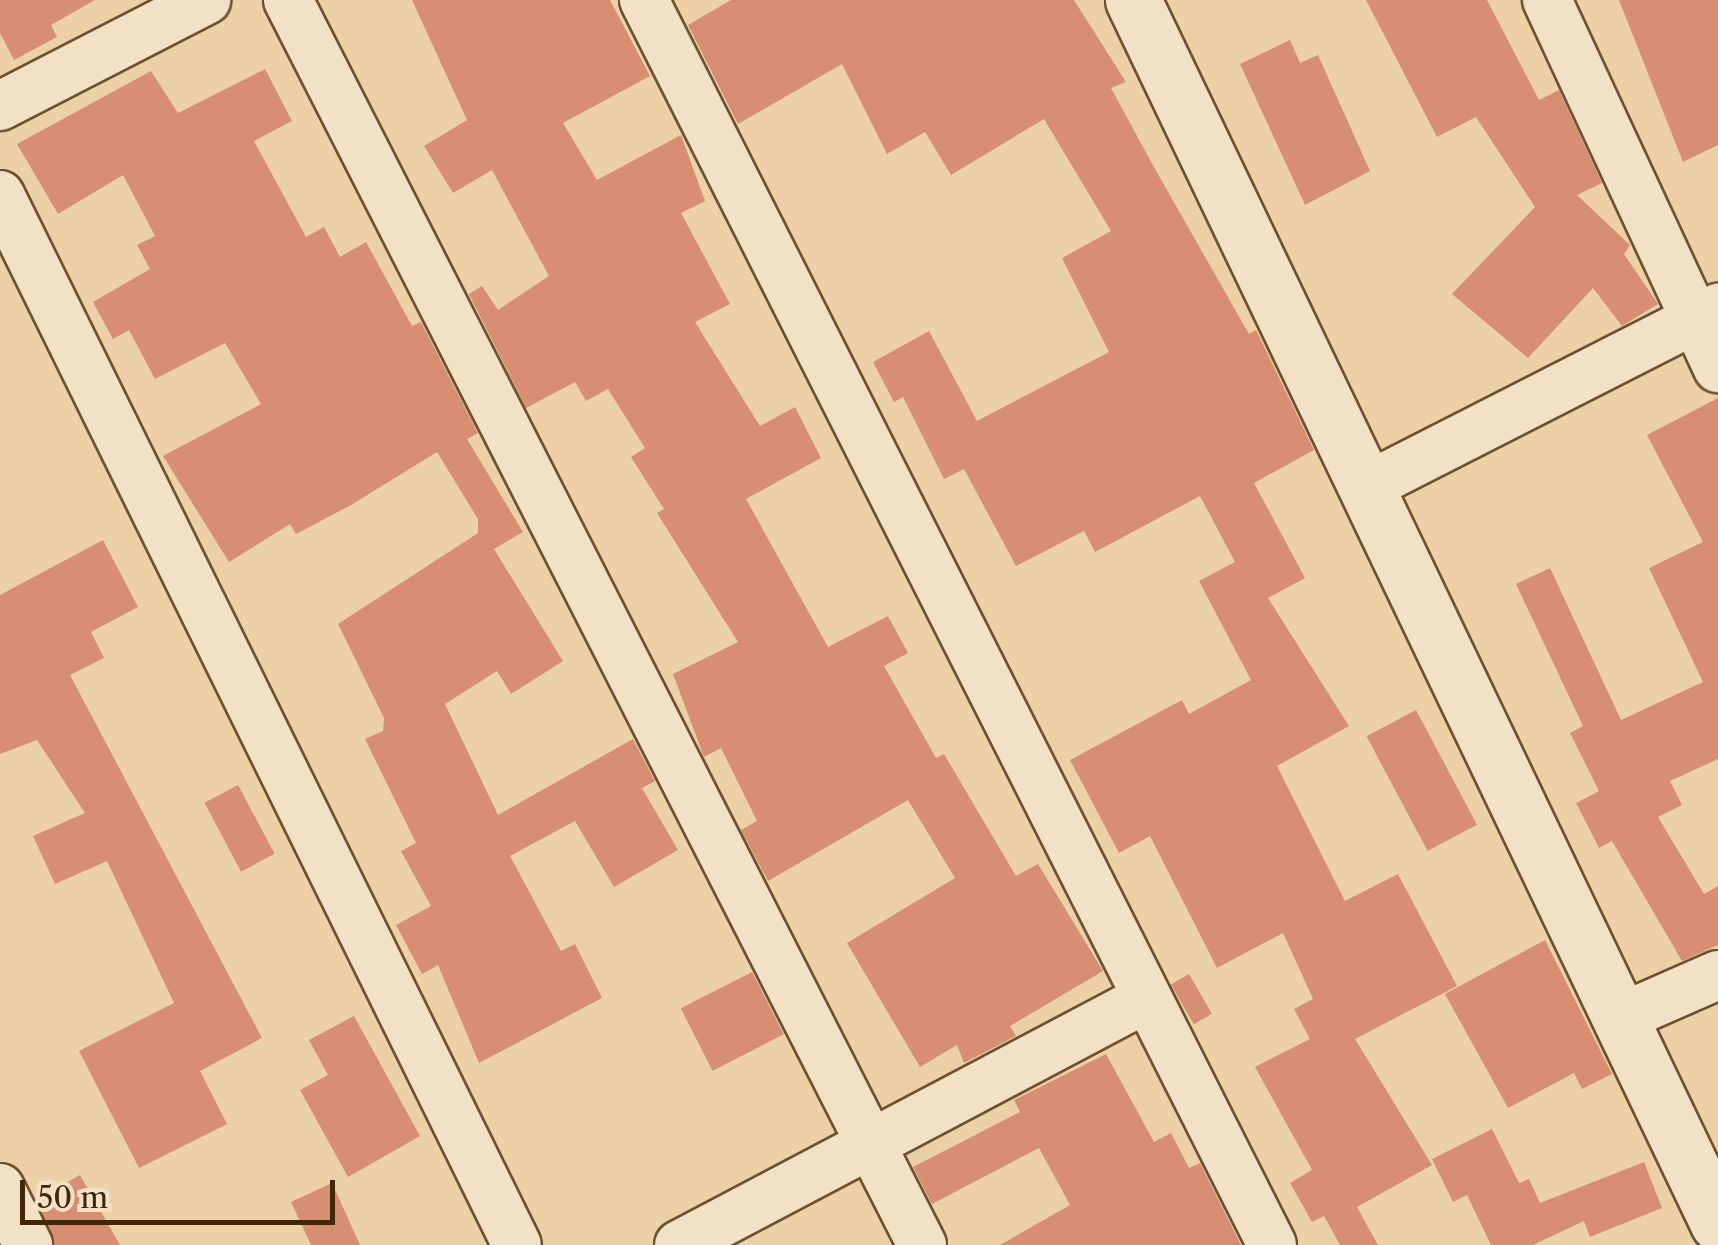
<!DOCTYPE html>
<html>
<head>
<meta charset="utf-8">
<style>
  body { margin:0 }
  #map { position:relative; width:1718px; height:1245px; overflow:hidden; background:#edd1a6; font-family:"Libre Caslon Text",serif }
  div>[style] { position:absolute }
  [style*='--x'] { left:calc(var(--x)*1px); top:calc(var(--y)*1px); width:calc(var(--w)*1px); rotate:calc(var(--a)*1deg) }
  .building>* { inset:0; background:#d78e73; transform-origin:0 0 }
  .roads { filter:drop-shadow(2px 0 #6c5130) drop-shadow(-2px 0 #6c5130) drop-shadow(0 2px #6c5130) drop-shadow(0 -2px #6c5130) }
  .minor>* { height:48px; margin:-24px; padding:0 24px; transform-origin:24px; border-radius:24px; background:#f3e1c5 }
  .tertiary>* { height:55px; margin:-27.5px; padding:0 27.5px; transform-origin:27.5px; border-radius:27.5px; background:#f3e1c5 }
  span { translate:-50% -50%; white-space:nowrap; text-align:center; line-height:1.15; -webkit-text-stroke:8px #f3e1c5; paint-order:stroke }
  .scale { position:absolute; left:20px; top:1180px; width:315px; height:45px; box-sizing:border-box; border:5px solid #412608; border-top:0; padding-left:12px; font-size:30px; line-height:35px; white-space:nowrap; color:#412608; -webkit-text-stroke:8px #f3e1c5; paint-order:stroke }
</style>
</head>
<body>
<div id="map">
  <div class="building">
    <i style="clip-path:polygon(0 0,95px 0,51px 25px,57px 37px,14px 60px,0 33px)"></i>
    <i style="clip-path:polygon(412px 0,610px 0,650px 76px,563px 123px,597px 180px,681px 135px,705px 201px,681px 213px,730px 304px,695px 322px,760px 426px,795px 407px,821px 458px,746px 499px,828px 647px,888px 616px,908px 653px,884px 666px,936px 758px,944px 754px,1016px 876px,1038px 864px,1103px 971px,1010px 1026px,1016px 1036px,964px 1063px,957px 1045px,920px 1067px,847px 943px,955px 878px,908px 800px,768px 881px,741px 830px,757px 821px,721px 748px,704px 757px,673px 674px,738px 642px,657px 513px,664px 509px,631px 457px,645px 448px,608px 389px,586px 401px,575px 382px,526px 408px,469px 294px,482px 286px,498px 310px,549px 276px,492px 170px,453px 193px,424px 146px,467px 120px)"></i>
    <i style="clip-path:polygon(731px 0,1074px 0,1126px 82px,1111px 88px,1155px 169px,1249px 334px,1256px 330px,1314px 450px,1254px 483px,1305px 578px,1268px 598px,1349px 726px,1277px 766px,1345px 901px,1398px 874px,1457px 986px,1355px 1039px,1432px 1165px,1357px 1207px,1378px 1245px,1340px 1245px,1324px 1216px,1312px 1222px,1290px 1183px,1312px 1170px,1255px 1067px,1310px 1039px,1294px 1009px,1313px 999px,1283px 933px,1217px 968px,1150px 836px,1119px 853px,1070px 760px,1182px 700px,1189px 714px,1251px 680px,1199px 581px,1235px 562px,1200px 496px,1095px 552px,1084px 531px,1016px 566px,964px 469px,944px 479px,903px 397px,894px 402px,873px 362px,929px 331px,977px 421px,1109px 352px,1062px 258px,1111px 231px,1044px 119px,951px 175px,925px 132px,887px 154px,842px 64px,738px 124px,688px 25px)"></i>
    <i style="clip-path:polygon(1366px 0,1487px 0,1539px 100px,1559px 90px,1602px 183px,1577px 195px,1630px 245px,1624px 254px,1658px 304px,1622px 326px,1593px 288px,1528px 358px,1452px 294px,1535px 207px,1476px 117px,1437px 137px)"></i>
    <i style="clip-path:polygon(1619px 0,1718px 0,1718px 145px,1683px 162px)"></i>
    <i style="clip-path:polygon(1290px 40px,1300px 63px,1318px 55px,1370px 171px,1305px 205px,1240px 64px)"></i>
    <i style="clip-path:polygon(265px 69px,292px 121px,254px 141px,306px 237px,324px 227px,340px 257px,366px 242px,412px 326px,421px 322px,478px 433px,467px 439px,523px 532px,494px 549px,563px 661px,511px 694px,497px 671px,445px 704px,498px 815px,633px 739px,655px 781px,642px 788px,678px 850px,614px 887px,575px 821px,510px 856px,561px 951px,575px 944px,602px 998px,479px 1063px,438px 965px,422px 974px,396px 925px,431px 906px,401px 851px,416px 843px,365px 739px,383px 731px,384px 718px,338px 624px,478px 533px,478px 519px,437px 452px,351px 505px,296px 534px,290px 524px,229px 562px,163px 456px,261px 404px,225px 343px,155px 379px,129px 330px,113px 339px,93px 302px,150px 269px,137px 245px,155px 236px,123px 175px,58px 214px,17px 144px,151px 71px,178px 113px)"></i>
    <i style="clip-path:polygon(1718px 398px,1718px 759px,1670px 781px,1682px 805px,1658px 817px,1704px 894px,1718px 886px,1718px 945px,1682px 961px,1612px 841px,1599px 848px,1576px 803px,1599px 791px,1570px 733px,1583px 726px,1516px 584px,1550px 568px,1621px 720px,1703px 682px,1649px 568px,1703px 542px,1647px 435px)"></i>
    <i style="clip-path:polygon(103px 540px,138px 607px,91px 632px,104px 658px,70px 675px,262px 1038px,200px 1071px,227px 1124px,139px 1168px,79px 1051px,174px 1003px,107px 861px,55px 884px,33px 836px,85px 813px,37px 740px,0 754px,0 595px)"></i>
    <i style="left:1416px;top:710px;width:130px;height:56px;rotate:62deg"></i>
    <i style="left:238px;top:785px;width:78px;height:38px;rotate:62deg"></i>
    <i style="clip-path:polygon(1545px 940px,1612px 1074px,1582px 1089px,1574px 1073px,1508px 1108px,1445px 994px)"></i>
    <i style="left:752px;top:972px;width:70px;height:80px;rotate:63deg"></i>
    <i style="left:1189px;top:974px;width:46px;height:21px;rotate:60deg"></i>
    <i style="clip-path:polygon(354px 1016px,420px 1136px,348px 1177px,300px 1090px,328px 1075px,309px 1040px)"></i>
    <i style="clip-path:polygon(1106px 1054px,1154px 1142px,1171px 1133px,1189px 1168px,1200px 1163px,1241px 1245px,1000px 1245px,1070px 1205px,1039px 1148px,932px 1204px,913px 1167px,1020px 1112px,1014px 1100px)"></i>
    <i style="clip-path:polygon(1492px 1129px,1519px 1183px,1529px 1179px,1540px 1203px,1644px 1162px,1662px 1208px,1590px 1237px,1584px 1221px,1533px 1245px,1491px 1245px,1467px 1195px,1453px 1202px,1432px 1159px)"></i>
    <i style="clip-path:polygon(80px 1175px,120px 1245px,55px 1245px,36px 1200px)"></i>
    <i style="clip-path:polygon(332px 1183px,360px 1245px,311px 1245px,291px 1202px)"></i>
  </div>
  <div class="roads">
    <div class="minor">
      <i style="--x:288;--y:0;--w:1397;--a:63.01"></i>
      <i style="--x:644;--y:0;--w:1394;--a:63.23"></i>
      <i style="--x:1547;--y:0;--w:406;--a:65.1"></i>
      <i style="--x:0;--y:106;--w:232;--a:-27.2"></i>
      <i style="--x:0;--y:195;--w:1170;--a:63.79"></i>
      <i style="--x:1366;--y:487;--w:395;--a:-27"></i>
      <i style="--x:1620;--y:1018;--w:107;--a:-23.7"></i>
      <i style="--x:0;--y:1188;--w:64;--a:63.8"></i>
      <i style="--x:679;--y:1245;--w:529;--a:-27.82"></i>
    </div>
    <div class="tertiary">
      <i style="--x:1133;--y:0;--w:1356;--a:64.44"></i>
    </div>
  </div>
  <div class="scale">50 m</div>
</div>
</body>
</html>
